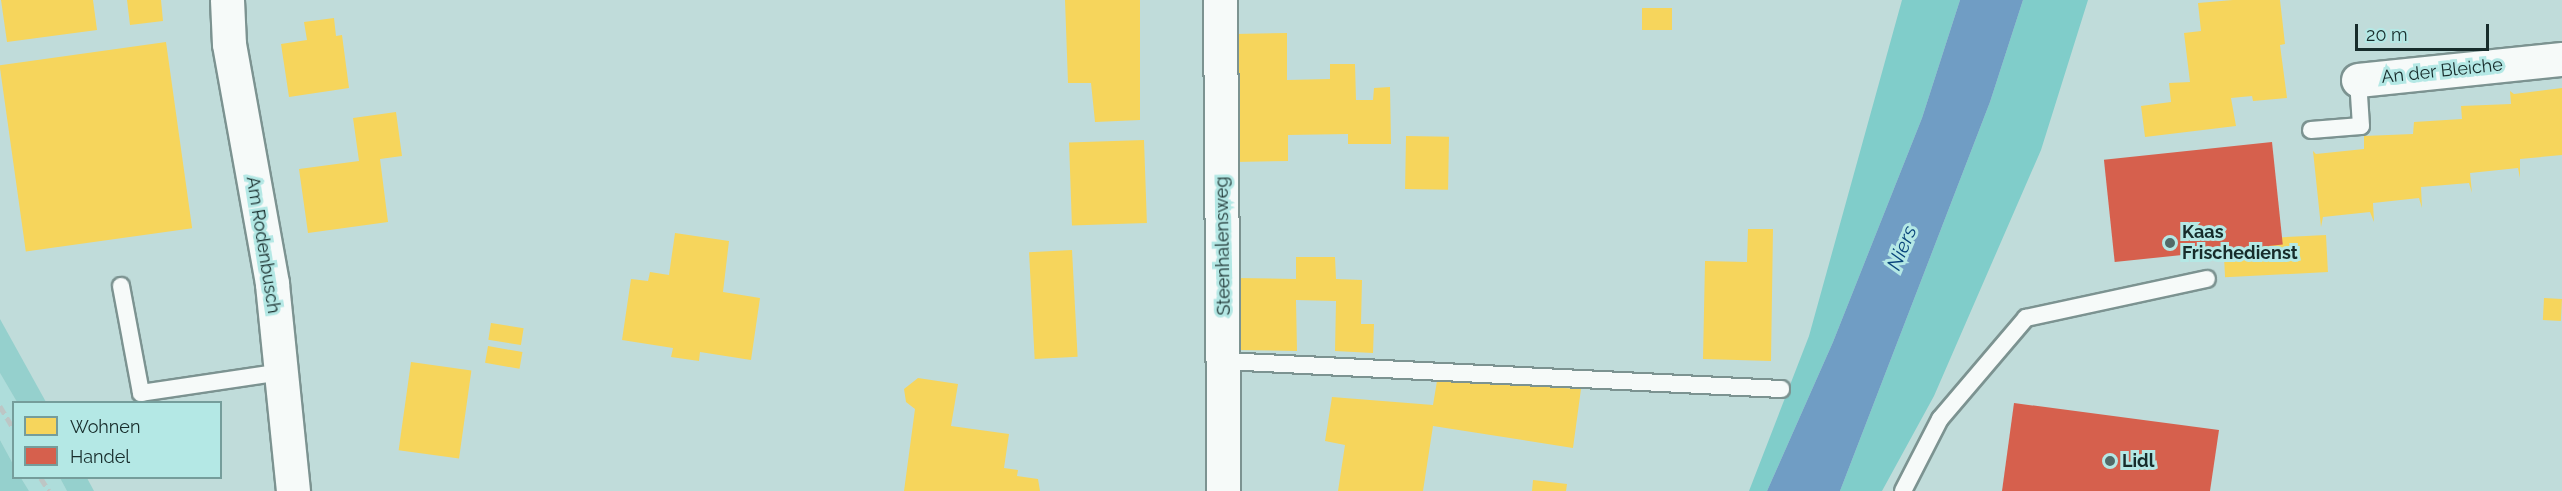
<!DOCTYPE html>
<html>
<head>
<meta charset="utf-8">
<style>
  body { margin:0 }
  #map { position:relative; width:2562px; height:491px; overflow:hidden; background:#c0dcda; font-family:Raleway,sans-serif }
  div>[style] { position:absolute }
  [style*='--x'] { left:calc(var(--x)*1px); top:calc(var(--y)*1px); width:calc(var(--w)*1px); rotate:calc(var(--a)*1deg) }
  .built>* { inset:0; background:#aedddb }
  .green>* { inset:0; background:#95d0cd }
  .forest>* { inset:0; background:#80cdca }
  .water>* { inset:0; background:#709dc4 }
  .homes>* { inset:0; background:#f6d55c; transform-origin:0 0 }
  .shops>* { inset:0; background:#d6604d; transform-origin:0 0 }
  .roads { filter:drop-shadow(2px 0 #7c9391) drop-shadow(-2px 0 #7c9391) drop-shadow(0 2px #7c9391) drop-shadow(0 -2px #7c9391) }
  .service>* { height:16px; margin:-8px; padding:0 8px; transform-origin:8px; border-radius:8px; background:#f6faf9 }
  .minor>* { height:33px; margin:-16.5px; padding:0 16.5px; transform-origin:16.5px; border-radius:16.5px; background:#f6faf9 }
  .rail>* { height:4.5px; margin-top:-2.25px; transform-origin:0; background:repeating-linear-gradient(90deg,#bdc6c5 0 9px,transparent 0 13.5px) }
  .dots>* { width:16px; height:16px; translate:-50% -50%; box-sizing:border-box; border:3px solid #b4e8e5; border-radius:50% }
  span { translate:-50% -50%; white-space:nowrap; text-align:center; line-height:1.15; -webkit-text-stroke:6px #b4e8e5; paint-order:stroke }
  .street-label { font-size:18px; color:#172c2b }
  .poi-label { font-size:18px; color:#172c2b; font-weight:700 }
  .left { translate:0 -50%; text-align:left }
  .water-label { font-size:20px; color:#09457b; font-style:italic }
  .legend { position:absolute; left:12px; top:401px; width:210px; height:78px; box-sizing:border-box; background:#b4e8e5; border:2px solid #759d9b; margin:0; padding:8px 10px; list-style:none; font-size:18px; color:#172c2b }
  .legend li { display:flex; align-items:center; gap:12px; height:30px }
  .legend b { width:30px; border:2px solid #759d9b }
  .scale { position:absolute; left:2355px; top:24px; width:134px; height:27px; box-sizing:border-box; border:3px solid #172c2b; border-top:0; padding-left:8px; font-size:18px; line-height:21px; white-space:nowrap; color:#172c2b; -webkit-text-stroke:4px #b4e8e5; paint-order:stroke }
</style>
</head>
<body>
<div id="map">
  <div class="built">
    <i style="clip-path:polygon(0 373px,17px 402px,14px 402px,13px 464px,0 440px)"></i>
    <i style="clip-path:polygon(21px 478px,60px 478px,67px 491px,29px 491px)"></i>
  </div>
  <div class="green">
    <i style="clip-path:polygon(0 319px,46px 402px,17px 402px,0 373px)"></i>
    <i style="clip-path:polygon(0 440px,13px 464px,14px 478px,21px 478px,29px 491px,0 491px)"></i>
    <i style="clip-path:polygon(60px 478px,87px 478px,94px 491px,67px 491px)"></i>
  </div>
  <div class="forest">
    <i style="clip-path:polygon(1902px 0,1960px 0,1922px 118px,1833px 342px,1767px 491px,1749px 491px,1809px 336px)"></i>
    <i style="clip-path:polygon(2023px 0,2088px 0,2041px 150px,1934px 396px,1882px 491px,1840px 491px,1990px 102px)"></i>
  </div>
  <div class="water">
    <i style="clip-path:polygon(1960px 0,2023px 0,1990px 102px,1840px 491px,1767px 491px,1833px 342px,1922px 118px)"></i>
  </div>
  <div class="homes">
    <i style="clip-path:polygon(1px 0,93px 0,97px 30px,7px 42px)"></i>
    <i style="clip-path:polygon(127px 0,161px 0,163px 21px,130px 25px)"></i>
    <i style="clip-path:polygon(1065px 0,1140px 0,1140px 120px,1095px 122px,1091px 83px,1068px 83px)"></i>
    <i style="clip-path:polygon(2233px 0,2280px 0,2285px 44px,2280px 45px,2287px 98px,2253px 101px,2252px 96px,2231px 98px,2236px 126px,2145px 137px,2141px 106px,2171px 102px,2169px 83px,2190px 82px,2184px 33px,2201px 31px,2198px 3px)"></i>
    <i style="left:1642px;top:8px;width:30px;height:22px"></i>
    <i style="clip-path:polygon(334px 18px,336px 36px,342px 35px,349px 88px,289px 97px,281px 44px,307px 40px,304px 22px)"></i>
    <i style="clip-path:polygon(1287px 33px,1287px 80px,1330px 79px,1330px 64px,1355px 64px,1356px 100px,1373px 100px,1374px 88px,1390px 87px,1391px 144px,1348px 144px,1348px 134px,1288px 135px,1288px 161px,1235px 162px,1234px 34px)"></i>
    <i style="left:166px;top:42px;width:188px;height:168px;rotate:82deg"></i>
    <i style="clip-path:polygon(2562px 88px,2562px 155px,2520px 159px,2520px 178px,2518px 168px,2470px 173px,2472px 193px,2469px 183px,2421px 187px,2422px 208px,2419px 198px,2373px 203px,2374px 222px,2370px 212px,2323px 217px,2321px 227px,2313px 151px,2316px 154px,2364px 149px,2364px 136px,2413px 134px,2414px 122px,2462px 119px,2461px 106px,2511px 104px,2510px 91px,2514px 94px)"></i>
    <i style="clip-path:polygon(396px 112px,402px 156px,380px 159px,388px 222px,308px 233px,299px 169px,359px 161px,353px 118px)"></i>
    <i style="left:1406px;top:136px;width:43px;height:53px;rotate:1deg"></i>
    <i style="left:1144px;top:140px;width:83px;height:75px;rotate:88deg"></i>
    <i style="clip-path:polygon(1748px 229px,1773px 229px,1771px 361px,1703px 359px,1705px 261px,1747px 262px)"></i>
    <i style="clip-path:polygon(675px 233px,729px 241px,723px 292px,760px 298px,751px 360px,700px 352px,699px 361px,671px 357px,673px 348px,622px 340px,631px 279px,648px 281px,650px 272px,669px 275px)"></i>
    <i style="left:2326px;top:235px;width:37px;height:103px;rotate:87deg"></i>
    <i style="left:1072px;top:250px;width:107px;height:43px;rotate:87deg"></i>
    <i style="clip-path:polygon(1296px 257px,1335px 257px,1336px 279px,1362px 280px,1361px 324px,1374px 324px,1373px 353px,1335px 351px,1336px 301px,1296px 300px,1297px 351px,1238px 350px,1236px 278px,1296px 279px)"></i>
    <i style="left:2544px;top:298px;width:18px;height:22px;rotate:3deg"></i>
    <i style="left:491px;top:323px;width:33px;height:17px;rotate:9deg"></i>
    <i style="left:488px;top:346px;width:35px;height:17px;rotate:10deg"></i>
    <i style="left:411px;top:362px;width:61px;height:89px;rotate:8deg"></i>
    <i style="clip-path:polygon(918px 378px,958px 384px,951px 426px,1009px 434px,1004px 468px,1018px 470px,1017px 476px,1038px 479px,1040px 491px,904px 491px,915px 409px,906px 402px,904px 389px)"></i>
    <i style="clip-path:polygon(1437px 381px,1581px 389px,1573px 448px,1433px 426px,1423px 491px,1338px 491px,1345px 445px,1325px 441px,1332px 397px,1433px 405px)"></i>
    <i style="clip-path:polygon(1533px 480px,1567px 484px,1566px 491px,1532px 491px)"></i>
  </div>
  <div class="shops">
    <i style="left:2272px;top:142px;width:103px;height:169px;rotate:84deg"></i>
    <i style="clip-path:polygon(2014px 403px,2219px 430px,2210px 491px,2002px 491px)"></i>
  </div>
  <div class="roads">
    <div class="service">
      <i style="--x:2311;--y:130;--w:50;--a:-4.6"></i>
      <i style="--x:2361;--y:126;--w:46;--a:-93.7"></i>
      <i style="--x:121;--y:286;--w:109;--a:79.4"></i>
      <i style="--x:141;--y:393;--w:142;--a:-8.5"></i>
      <i style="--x:1224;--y:361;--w:558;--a:2.88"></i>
      <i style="--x:1903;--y:491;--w:81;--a:-62.8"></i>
      <i style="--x:1940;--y:419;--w:133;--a:-49.6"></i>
      <i style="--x:2026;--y:318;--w:185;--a:-12.2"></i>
    </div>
    <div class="minor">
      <i style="--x:227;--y:0;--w:44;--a:87.4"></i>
      <i style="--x:229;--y:44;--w:244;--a:79.8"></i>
      <i style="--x:272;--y:284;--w:208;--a:84.2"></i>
      <i style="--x:1220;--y:0;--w:491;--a:89.6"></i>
      <i style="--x:2358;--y:80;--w:205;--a:-5.9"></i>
    </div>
  </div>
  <div class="rail">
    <i style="--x:0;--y:406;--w:27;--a:59"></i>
    <i style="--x:41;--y:478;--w:15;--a:58"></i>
  </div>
  <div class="dots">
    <i style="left:2170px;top:243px;background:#526a68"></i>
    <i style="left:2110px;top:461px;background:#526a68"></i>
  </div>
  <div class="street-label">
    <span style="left:2442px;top:71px;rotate:-6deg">An der Bleiche</span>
    <span style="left:263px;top:245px;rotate:81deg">Am Rodenbusch</span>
    <span style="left:1223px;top:246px;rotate:-91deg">Steenhalensweg</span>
  </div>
  <div class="poi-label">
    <span class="left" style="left:2182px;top:243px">Kaas<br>Frischedienst</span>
    <span class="left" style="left:2122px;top:461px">Lidl</span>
  </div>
  <div class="water-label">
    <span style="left:1902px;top:248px;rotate:-67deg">Niers</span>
  </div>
  <ul class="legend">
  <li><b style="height:16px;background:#f6d55c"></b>Wohnen</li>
  <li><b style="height:16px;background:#d6604d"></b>Handel</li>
  </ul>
  <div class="scale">20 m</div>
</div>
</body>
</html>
